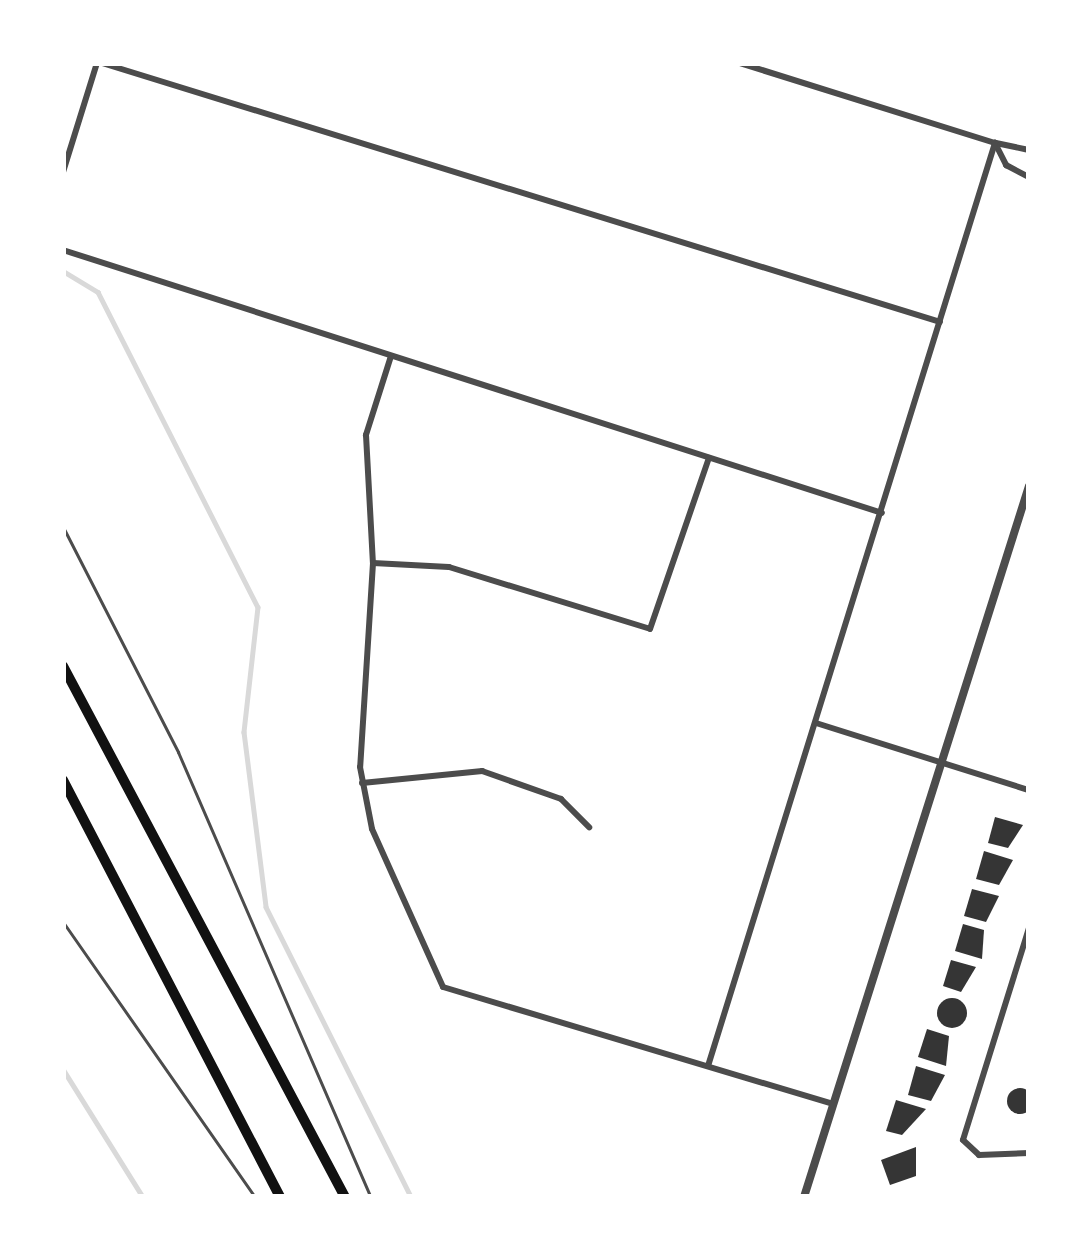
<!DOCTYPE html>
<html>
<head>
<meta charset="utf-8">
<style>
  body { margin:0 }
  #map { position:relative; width:1092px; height:1260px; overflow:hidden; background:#fff; font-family:"Golos Text",sans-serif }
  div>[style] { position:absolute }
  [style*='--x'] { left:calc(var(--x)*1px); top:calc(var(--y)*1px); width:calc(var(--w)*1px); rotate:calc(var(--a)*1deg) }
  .stream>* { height:4.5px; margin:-2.25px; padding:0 2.25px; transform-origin:2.25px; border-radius:2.25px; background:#d9d9d9 }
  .building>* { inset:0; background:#353535 }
  .round { border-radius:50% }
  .service>* { height:3px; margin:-1.5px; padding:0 1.5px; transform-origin:1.5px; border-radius:1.5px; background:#4c4c4c }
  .minor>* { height:6px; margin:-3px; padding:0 3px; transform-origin:3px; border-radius:3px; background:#4c4c4c }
  .tertiary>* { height:8px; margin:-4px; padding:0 4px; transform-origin:4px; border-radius:4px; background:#4c4c4c }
  .motorway>* { height:10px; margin:-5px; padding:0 5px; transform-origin:5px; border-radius:5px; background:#111 }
  span { translate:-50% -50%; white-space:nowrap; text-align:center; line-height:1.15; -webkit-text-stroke:10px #fff; paint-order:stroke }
  .frame { position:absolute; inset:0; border:66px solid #fff; pointer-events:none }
</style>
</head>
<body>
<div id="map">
  <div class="stream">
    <i style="--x:63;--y:271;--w:41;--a:31"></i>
    <i style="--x:98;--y:292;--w:353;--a:63.1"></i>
    <i style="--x:258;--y:607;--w:126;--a:96.4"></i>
    <i style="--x:244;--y:732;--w:176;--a:82.8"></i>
    <i style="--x:266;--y:907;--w:324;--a:63.4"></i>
    <i style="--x:63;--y:1069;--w:151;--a:58"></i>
  </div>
  <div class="building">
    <i style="clip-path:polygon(995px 817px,1023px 825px,1008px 848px,988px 843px)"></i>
    <i style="clip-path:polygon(984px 851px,1013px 860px,999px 885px,976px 879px)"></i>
    <i style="clip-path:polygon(972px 889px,999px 896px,986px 922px,964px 916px)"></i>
    <i style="clip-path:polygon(963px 924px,984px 930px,982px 959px,955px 951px)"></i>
    <i style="clip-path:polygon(951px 960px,976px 967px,961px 992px,943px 986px)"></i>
    <i class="round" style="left:937px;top:998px;width:30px;height:30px"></i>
    <i style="clip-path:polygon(927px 1029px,949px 1036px,946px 1066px,918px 1057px)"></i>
    <i style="clip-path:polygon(916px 1066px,945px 1075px,931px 1101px,908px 1095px)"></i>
    <i class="round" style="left:1007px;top:1088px;width:26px;height:26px"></i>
    <i style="clip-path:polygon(896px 1100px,926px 1109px,902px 1135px,886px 1131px)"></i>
    <i style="clip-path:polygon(916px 1147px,916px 1176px,890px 1185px,881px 1160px)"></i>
  </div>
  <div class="service">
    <i style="--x:63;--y:527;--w:253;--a:62.9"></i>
    <i style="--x:178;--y:752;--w:485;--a:66.6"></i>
    <i style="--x:63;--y:922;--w:335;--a:55.1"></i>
  </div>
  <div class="minor">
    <i style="--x:102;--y:63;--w:877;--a:17.17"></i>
    <i style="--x:1029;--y:150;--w:35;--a:-168"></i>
    <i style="--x:995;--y:143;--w:25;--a:63"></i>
    <i style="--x:1006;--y:165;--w:26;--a:28"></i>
    <i style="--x:63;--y:172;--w:114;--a:-72.7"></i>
    <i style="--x:63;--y:250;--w:860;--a:17.8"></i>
    <i style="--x:391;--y:356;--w:83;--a:107.6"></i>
    <i style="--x:366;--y:435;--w:128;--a:86.9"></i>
    <i style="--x:373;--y:563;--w:204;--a:93.6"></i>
    <i style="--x:360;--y:767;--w:63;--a:79"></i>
    <i style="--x:372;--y:829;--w:173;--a:65.8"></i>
    <i style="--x:443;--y:987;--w:408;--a:16.7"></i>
    <i style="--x:373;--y:563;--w:76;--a:3"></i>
    <i style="--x:449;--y:567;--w:210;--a:17.1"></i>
    <i style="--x:650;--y:629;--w:181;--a:-71"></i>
    <i style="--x:816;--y:723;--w:223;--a:17.5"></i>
    <i style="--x:362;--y:783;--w:121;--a:-5.7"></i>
    <i style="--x:482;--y:771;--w:84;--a:19.5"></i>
    <i style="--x:561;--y:799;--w:40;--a:45"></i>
    <i style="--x:1029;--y:928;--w:222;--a:107.3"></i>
    <i style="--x:963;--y:1140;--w:22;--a:43"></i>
    <i style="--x:979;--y:1155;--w:50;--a:-2.3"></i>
    <i style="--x:708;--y:1066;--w:967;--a:-72.73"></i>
    <i style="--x:995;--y:143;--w:268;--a:-162.6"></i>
  </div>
  <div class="tertiary">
    <i style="--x:804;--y:1197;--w:746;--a:-72.44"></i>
  </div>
  <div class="motorway">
    <i style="--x:63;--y:666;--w:601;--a:62.03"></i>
    <i style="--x:63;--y:780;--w:470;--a:62.5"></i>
  </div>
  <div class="frame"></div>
</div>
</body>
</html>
